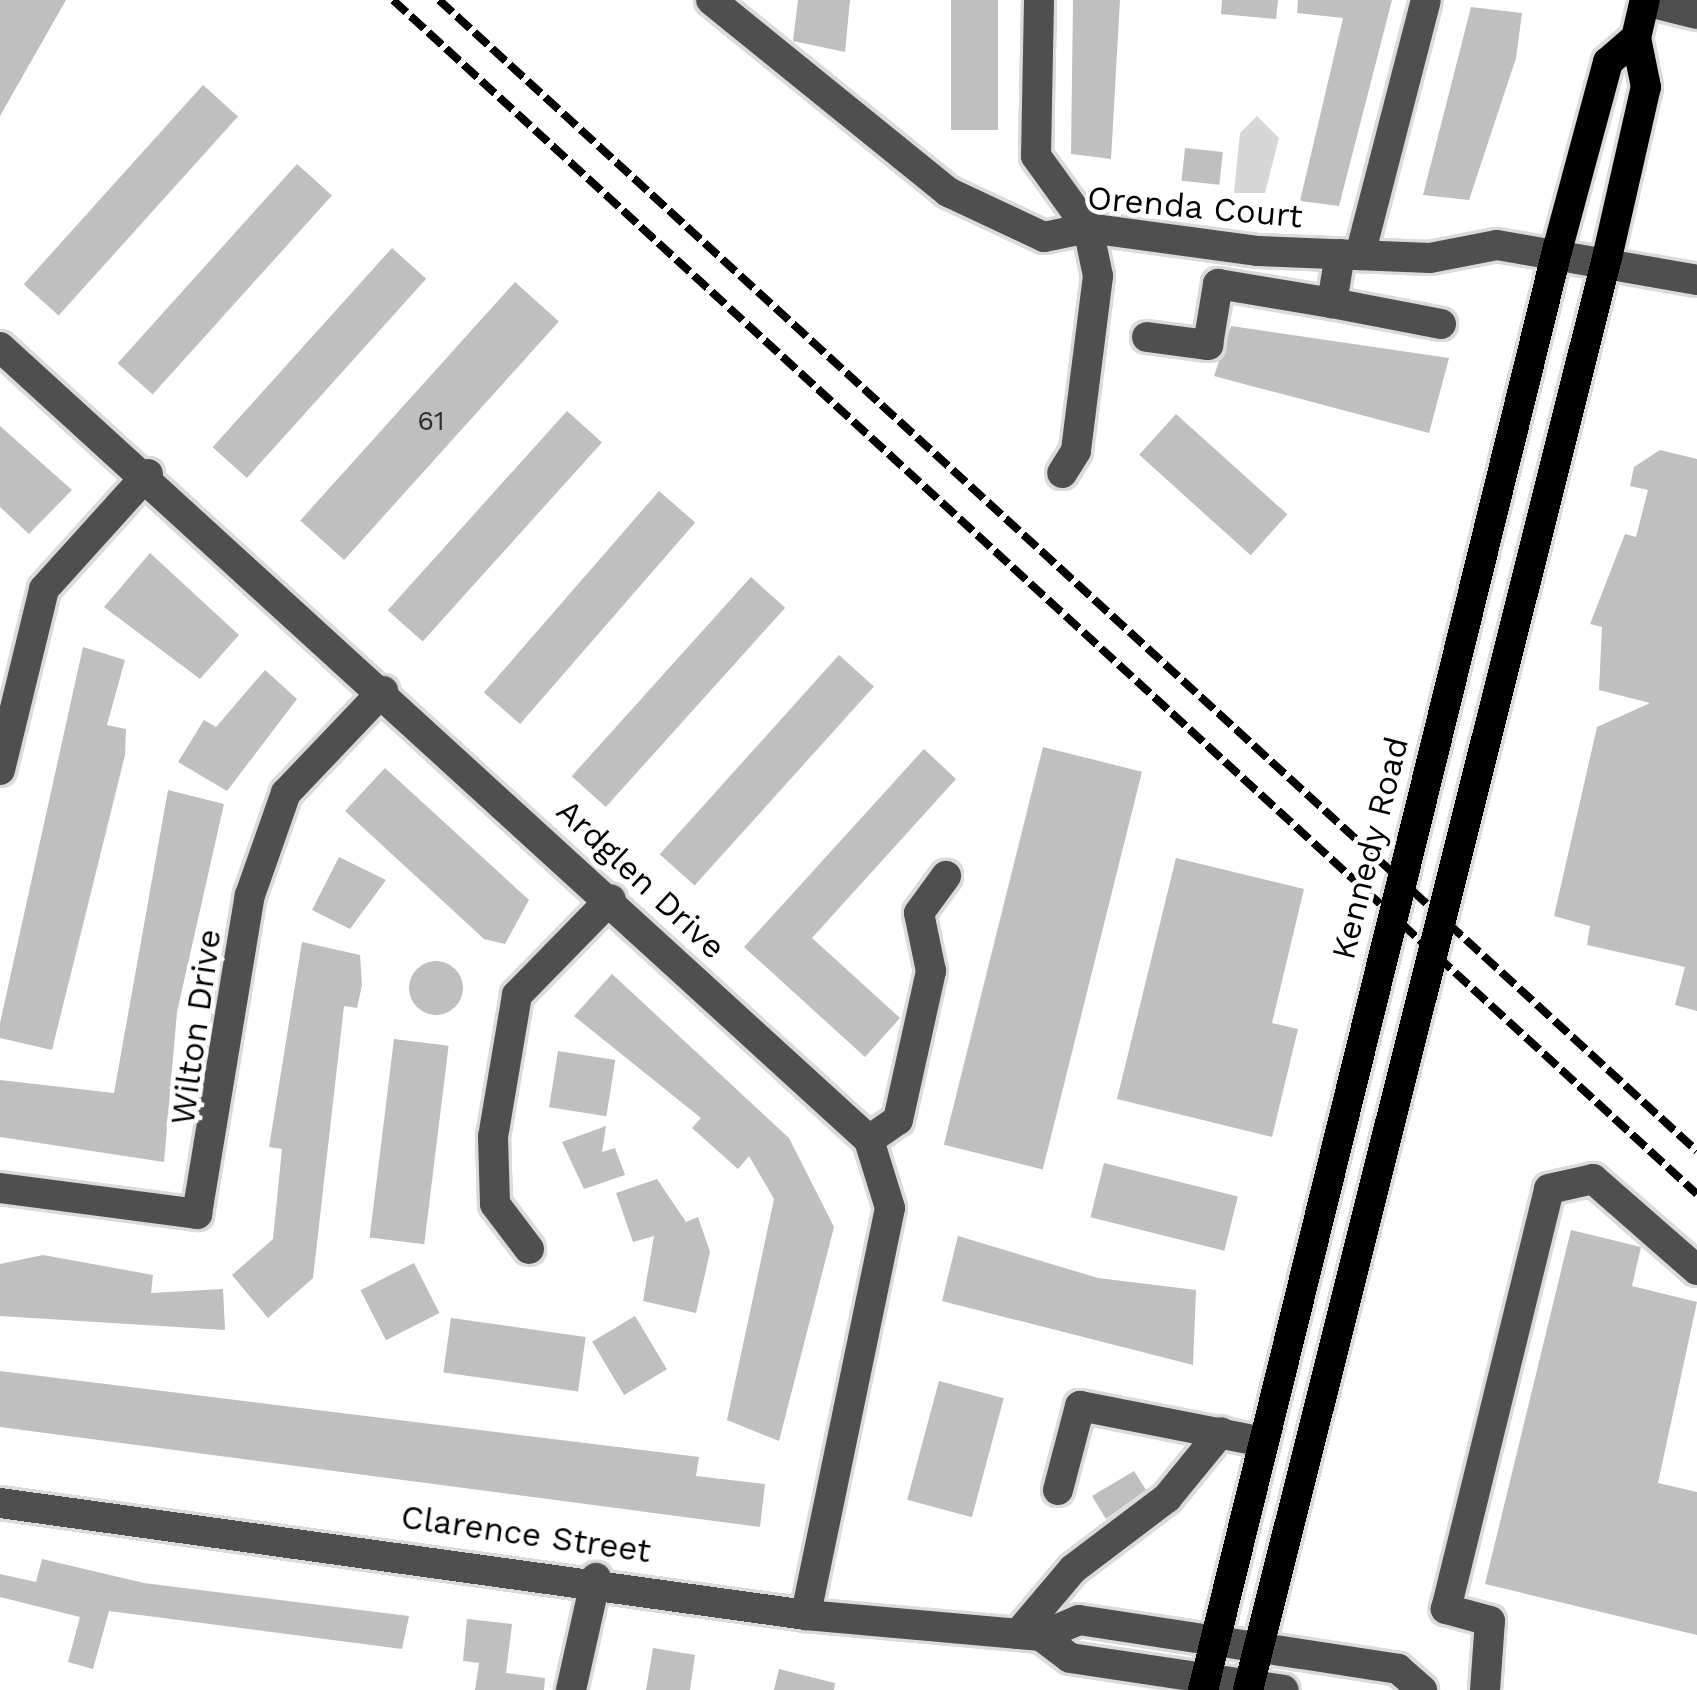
<!DOCTYPE html>
<html>
<head>
<meta charset="utf-8">
<style>
  body { margin:0 }
  #map { position:relative; width:1697px; height:1690px; overflow:hidden; background:#fff; font-family:"Work Sans",sans-serif }
  div>[style] { position:absolute }
  [style*='--x'] { left:calc(var(--x)*1px); top:calc(var(--y)*1px); width:calc(var(--w)*1px); rotate:calc(var(--a)*1deg) }
  .green>* { inset:0; background:#d6d6d6 }
  .building>* { inset:0; background:#bfbfbf; transform-origin:0 0 }
  .round { border-radius:50% }
  .roads { filter:drop-shadow(3px 0 #dbdbdb) drop-shadow(-3px 0 #dbdbdb) drop-shadow(0 3px #dbdbdb) drop-shadow(0 -3px #dbdbdb) }
  .minor>* { height:30px; margin:-15px; padding:0 15px; transform-origin:15px; border-radius:15px; background:#4f4f4f }
  .major>* { height:30px; margin:-15px; padding:0 15px; transform-origin:15px; border-radius:15px; background:#000 }
  .rail>* { height:8px; margin-top:-4px; transform-origin:0; background:repeating-linear-gradient(90deg,#000 0 18px,transparent 0 24px) }
  span { translate:-50% -50%; white-space:nowrap; text-align:center; line-height:1.15; -webkit-text-stroke:9px #fff; paint-order:stroke }
  .number-label { font-size:27px; color:#303030 }
  .number-label span { -webkit-text-stroke-width:0 }
  .street-label { font-size:33px; color:#000 }
</style>
</head>
<body>
<div id="map">
  <div class="green">
    <i style="clip-path:polygon(1257px 116px,1279px 138px,1265px 193px,1234px 193px,1240px 133px)"></i>
  </div>
  <div class="building">
    <i style="clip-path:polygon(0 0,66px 0,0 116px)"></i>
    <i style="clip-path:polygon(798px 0,850px 0,845px 52px,793px 41px)"></i>
    <i style="left:951px;top:0;width:47px;height:130px"></i>
    <i style="clip-path:polygon(1073px 0,1120px 0,1111px 159px,1071px 154px)"></i>
    <i style="clip-path:polygon(1222px 0,1278px 0,1276px 19px,1221px 14px)"></i>
    <i style="clip-path:polygon(1298px 0,1392px 0,1339px 206px,1300px 201px,1343px 18px,1297px 13px)"></i>
    <i style="clip-path:polygon(1471px 7px,1522px 13px,1516px 58px,1469px 200px,1423px 195px)"></i>
    <i style="left:203px;top:85px;width:47px;height:268px;rotate:42deg"></i>
    <i style="left:1185px;top:148px;width:38px;height:33px;rotate:6deg"></i>
    <i style="left:297px;top:164px;width:47px;height:268px;rotate:42deg"></i>
    <i style="left:392px;top:248px;width:46px;height:268px;rotate:42deg"></i>
    <i style="left:515px;top:282px;width:59px;height:321px;rotate:42deg"></i>
    <i style="clip-path:polygon(1231px 326px,1449px 358px,1429px 433px,1214px 376px)"></i>
    <i style="left:567px;top:411px;width:47px;height:268px;rotate:42deg"></i>
    <i style="left:1176px;top:414px;width:150px;height:55px;rotate:42deg"></i>
    <i style="clip-path:polygon(0 426px,72px 490px,29px 534px,0 507px)"></i>
    <i style="clip-path:polygon(1660px 450px,1697px 459px,1697px 1011px,1675px 1005px,1685px 967px,1587px 945px,1590px 926px,1554px 916px,1597px 727px,1650px 703px,1599px 690px,1602px 627px,1590px 624px,1625px 534px,1636px 537px,1648px 490px,1630px 486px,1634px 467px)"></i>
    <i style="left:659px;top:491px;width:48px;height:267px;rotate:41deg"></i>
    <i style="clip-path:polygon(150px 553px,239px 635px,200px 679px,104px 607px)"></i>
    <i style="left:751px;top:577px;width:46px;height:268px;rotate:42deg"></i>
    <i style="clip-path:polygon(83px 647px,125px 660px,107px 725px,126px 729px,125px 755px,52px 1050px,0 1038px,0 1023px)"></i>
    <i style="left:839px;top:655px;width:47px;height:268px;rotate:42deg"></i>
    <i style="clip-path:polygon(265px 670px,297px 699px,227px 791px,178px 762px,204px 720px,216px 727px)"></i>
    <i style="left:1043px;top:747px;width:102px;height:410px;rotate:14deg"></i>
    <i style="clip-path:polygon(924px 749px,956px 779px,812px 938px,900px 1018px,865px 1057px,744px 947px)"></i>
    <i style="clip-path:polygon(385px 768px,529px 900px,505px 944px,484px 939px,345px 811px)"></i>
    <i style="clip-path:polygon(168px 790px,224px 804px,177px 1012px,164px 1162px,0 1137px,0 1080px,114px 1093px)"></i>
    <i style="clip-path:polygon(339px 857px,386px 880px,350px 929px,312px 910px)"></i>
    <i style="clip-path:polygon(1176px 858px,1304px 889px,1272px 1023px,1298px 1029px,1272px 1137px,1117px 1099px)"></i>
    <i style="clip-path:polygon(302px 942px,360px 955px,362px 985px,357px 1008px,344px 1006px,313px 1278px,268px 1318px,232px 1275px,273px 1239px,282px 1149px,269px 1147px)"></i>
    <i class="round" style="left:409px;top:961px;width:54px;height:54px"></i>
    <i style="clip-path:polygon(612px 974px,789px 1138px,834px 1227px,779px 1441px,727px 1420px,774px 1199px,749px 1156px,738px 1169px,692px 1128px,701px 1118px,574px 1016px)"></i>
    <i style="left:394px;top:1039px;width:55px;height:200px;rotate:7deg"></i>
    <i style="left:558px;top:1051px;width:58px;height:57px;rotate:9deg"></i>
    <i style="clip-path:polygon(606px 1126px,602px 1152px,615px 1148px,625px 1175px,584px 1189px,562px 1142px)"></i>
    <i style="left:1104px;top:1163px;width:138px;height:56px;rotate:14deg"></i>
    <i style="clip-path:polygon(657px 1179px,686px 1222px,698px 1217px,710px 1252px,696px 1313px,643px 1301px,654px 1236px,633px 1242px,616px 1193px)"></i>
    <i style="clip-path:polygon(1571px 1230px,1641px 1247px,1632px 1286px,1697px 1302px,1658px 1483px,1697px 1492px,1697px 1635px,1485px 1584px)"></i>
    <i style="clip-path:polygon(958px 1236px,1098px 1278px,1196px 1290px,1193px 1365px,942px 1301px)"></i>
    <i style="clip-path:polygon(43px 1255px,153px 1275px,151px 1293px,223px 1289px,225px 1330px,0 1316px,0 1264px)"></i>
    <i style="left:414px;top:1263px;width:56px;height:60px;rotate:63deg"></i>
    <i style="left:635px;top:1316px;width:62px;height:50px;rotate:59deg"></i>
    <i style="left:451px;top:1318px;width:136px;height:55px;rotate:8deg"></i>
    <i style="clip-path:polygon(0 1371px,699px 1457px,696px 1476px,765px 1484px,760px 1527px,0 1427px)"></i>
    <i style="left:939px;top:1381px;width:67px;height:123px;rotate:15deg"></i>
    <i style="clip-path:polygon(1134px 1471px,1146px 1490px,1106px 1519px,1092px 1496px)"></i>
    <i style="clip-path:polygon(42px 1559px,144px 1583px,409px 1616px,402px 1649px,109px 1611px,93px 1669px,68px 1662px,80px 1617px,0 1597px,0 1574px,36px 1582px)"></i>
    <i style="clip-path:polygon(467px 1619px,512px 1624px,506px 1673px,545px 1678px,544px 1690px,475px 1690px,479px 1663px,463px 1661px)"></i>
    <i style="clip-path:polygon(653px 1648px,695px 1655px,690px 1690px,646px 1690px)"></i>
    <i style="clip-path:polygon(779px 1669px,835px 1683px,834px 1690px,774px 1690px)"></i>
  </div>
  <div class="roads">
    <div class="minor">
      <i style="--x:711;--y:0;--w:305;--a:39"></i>
      <i style="--x:948;--y:192;--w:106;--a:25.1"></i>
      <i style="--x:1044;--y:237;--w:45;--a:-11.6"></i>
      <i style="--x:1088;--y:228;--w:172;--a:7.7"></i>
      <i style="--x:1258;--y:251;--w:172;--a:2.3"></i>
      <i style="--x:1430;--y:258;--w:68;--a:-11"></i>
      <i style="--x:1497;--y:245;--w:203;--a:9.9"></i>
      <i style="--x:1039;--y:0;--w:156;--a:91.1"></i>
      <i style="--x:1036;--y:156;--w:89;--a:54.2"></i>
      <i style="--x:1088;--y:228;--w:49;--a:78.2"></i>
      <i style="--x:1098;--y:276;--w:176;--a:97.2"></i>
      <i style="--x:1076;--y:451;--w:26;--a:122"></i>
      <i style="--x:1645;--y:1;--w:54;--a:14"></i>
      <i style="--x:1340;--y:254;--w:50;--a:99.3"></i>
      <i style="--x:1332;--y:303;--w:111;--a:10.9"></i>
      <i style="--x:1360;--y:255;--w:263;--a:-75.5"></i>
      <i style="--x:1147;--y:337;--w:62;--a:7.5"></i>
      <i style="--x:1208;--y:345;--w:62;--a:-80.7"></i>
      <i style="--x:1218;--y:284;--w:116;--a:9.5"></i>
      <i style="--x:0;--y:347;--w:1176;--a:42.38"></i>
      <i style="--x:869;--y:1140;--w:71;--a:72.8"></i>
      <i style="--x:890;--y:1208;--w:416;--a:101.7"></i>
      <i style="--x:0;--y:770;--w:186;--a:-76.3"></i>
      <i style="--x:44;--y:589;--w:155;--a:-47.9"></i>
      <i style="--x:869;--y:1140;--w:35;--a:-35"></i>
      <i style="--x:898;--y:1120;--w:153;--a:-77.5"></i>
      <i style="--x:931;--y:971;--w:59;--a:-101.7"></i>
      <i style="--x:919;--y:913;--w:46;--a:-53.9"></i>
      <i style="--x:0;--y:1188;--w:199;--a:7.5"></i>
      <i style="--x:197;--y:1214;--w:323;--a:-80.6"></i>
      <i style="--x:250;--y:895;--w:108;--a:-70.6"></i>
      <i style="--x:286;--y:793;--w:141;--a:-46.4"></i>
      <i style="--x:529;--y:1249;--w:56;--a:-127.1"></i>
      <i style="--x:495;--y:1204;--w:67;--a:-91.7"></i>
      <i style="--x:493;--y:1137;--w:144;--a:-80.4"></i>
      <i style="--x:517;--y:995;--w:134;--a:-45.6"></i>
      <i style="--x:1058;--y:1490;--w:87;--a:-75.3"></i>
      <i style="--x:1080;--y:1406;--w:187;--a:11.1"></i>
      <i style="--x:0;--y:1503;--w:814;--a:7.91"></i>
      <i style="--x:806;--y:1615;--w:236;--a:5.1"></i>
      <i style="--x:1041;--y:1636;--w:41;--a:-22.8"></i>
      <i style="--x:1079;--y:1620;--w:323;--a:8.7"></i>
      <i style="--x:1398;--y:1669;--w:32;--a:41"></i>
      <i style="--x:1018;--y:1634;--w:85;--a:-49.8"></i>
      <i style="--x:1073;--y:1569;--w:118;--a:-37.1"></i>
      <i style="--x:1167;--y:1498;--w:85;--a:-50.7"></i>
      <i style="--x:1041;--y:1636;--w:36;--a:37"></i>
      <i style="--x:1070;--y:1658;--w:216;--a:8.5"></i>
      <i style="--x:571;--y:1690;--w:115;--a:-77.4"></i>
      <i style="--x:1485;--y:1690;--w:69;--a:-85.9"></i>
      <i style="--x:1490;--y:1621;--w:46;--a:-164.7"></i>
      <i style="--x:1446;--y:1609;--w:432;--a:-76.2"></i>
      <i style="--x:1549;--y:1189;--w:45;--a:-12.8"></i>
      <i style="--x:1593;--y:1179;--w:138;--a:41.2"></i>
    </div>
    <div class="major">
      <i style="--x:1203;--y:1690;--w:1482;--a:-76.18"></i>
      <i style="--x:1557;--y:251;--w:196;--a:-74.9"></i>
      <i style="--x:1608;--y:62;--w:37;--a:-41"></i>
      <i style="--x:1248;--y:1690;--w:1476;--a:-75.93"></i>
      <i style="--x:1607;--y:258;--w:175;--a:-77.2"></i>
      <i style="--x:1646;--y:87;--w:50;--a:-101.5"></i>
      <i style="--x:1636;--y:38;--w:39;--a:-77"></i>
    </div>
  </div>
  <div class="rail">
    <i style="--x:393;--y:0;--w:1768;--a:42.48"></i>
    <i style="--x:439;--y:0;--w:1705;--a:42.46"></i>
  </div>
  <div class="number-label">
    <span style="left:431px;top:422px">61</span>
  </div>
  <div class="street-label">
    <span style="left:1195px;top:207px;rotate:5deg">Orenda Court</span>
    <span style="left:1370px;top:848px;rotate:-76deg">Kennedy Road</span>
    <span style="left:641px;top:879px;rotate:43deg">Ardglen Drive</span>
    <span style="left:196px;top:1027px;rotate:-82deg">Wilton Drive</span>
    <span style="left:526px;top:1534px;rotate:8deg">Clarence Street</span>
  </div>
</div>
</body>
</html>
